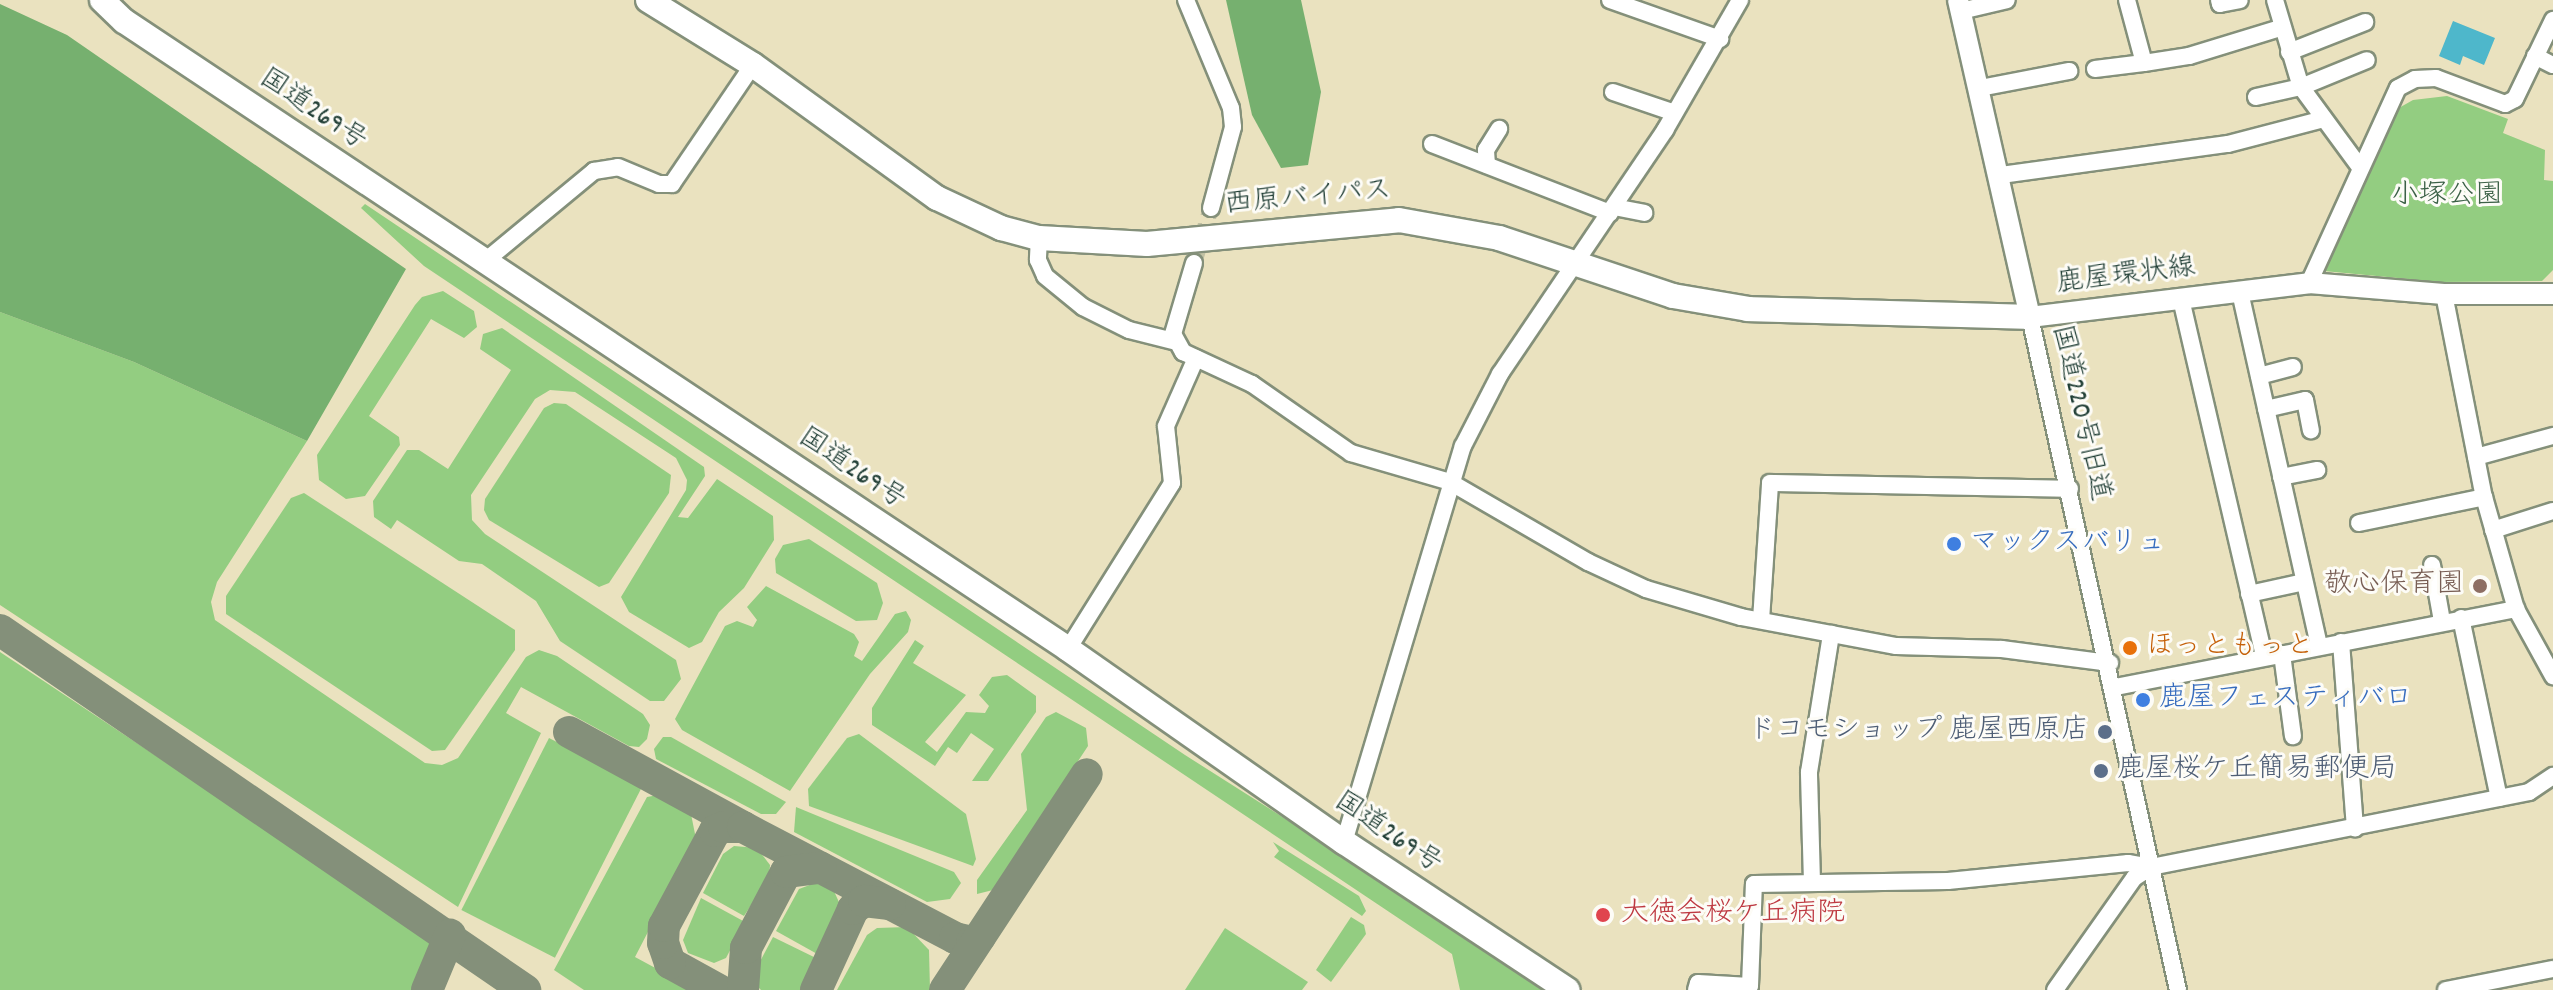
<!DOCTYPE html>
<html>
<head>
<meta charset="utf-8">
<style>
  body { margin:0 }
  #map { position:relative; width:2553px; height:990px; overflow:hidden; background:#eae2bf; font-family:Dekko,"Klee One",sans-serif }
  div>[style] { position:absolute }
  [style*='--x'] { left:calc(var(--x)*1px); top:calc(var(--y)*1px); width:calc(var(--w)*1px); rotate:calc(var(--a)*1deg) }
  .green>* { inset:0; background:#93cd81; transform-origin:0 0 }
  .forest>* { inset:0; background:#76b06f }
  .water>* { inset:0; background:#4eb7cb }
  .taxiway>* { height:32px; margin:-16px; padding:0 16px; transform-origin:16px; border-radius:16px; background:#84907a }
  .minor-tunnel>* { height:16px; margin-top:-8px; transform-origin:0; background:repeating-linear-gradient(90deg,#c1c1a3 0 16px,transparent 0 24px) }
  .roads { filter:drop-shadow(2px 0 #84907a) drop-shadow(-2px 0 #84907a) drop-shadow(0 2px #84907a) drop-shadow(0 -2px #84907a) }
  .minor>* { height:16px; margin:-8px; padding:0 8px; transform-origin:8px; border-radius:8px; background:#fff }
  .major>* { height:20px; margin:-10px; padding:0 10px; transform-origin:10px; border-radius:10px; background:#fff }
  .highway>* { height:24px; margin:-12px; padding:0 12px; transform-origin:12px; border-radius:12px; background:#fff }
  .dots>* { width:22px; height:22px; translate:-50% -50%; box-sizing:border-box; border:4px solid #fdfcf7; border-radius:50% }
  span { translate:-50% -50%; white-space:nowrap; text-align:center; line-height:1.15; -webkit-text-stroke:6px #fdfcf7; paint-order:stroke }
  .street-label { font-size:28px; color:#1f3d34 }
  .park-label { font-size:28px; color:#3c6147 }
  .shop-label { font-size:28px; color:#366cbe }
  .left { translate:0 -50%; text-align:left }
  .education-label { font-size:28px; color:#785e54 }
  .right { translate:-100% -50%; text-align:right }
  .food-label { font-size:28px; color:#c56008 }
  .service-label { font-size:28px; color:#4e5e75 }
  .health-label { font-size:28px; color:#be3a42 }
</style>
</head>
<body>
<div id="map">
  <div class="green">
    <i style="clip-path:polygon(2447px 96px,2508px 119px,2503px 133px,2545px 150px,2544px 180px,2553px 181px,2553px 270px,2542px 281px,2440px 282px,2324px 271px,2390px 113px,2413px 100px)"></i>
    <i style="clip-path:polygon(365px 204px,1185px 755px,1555px 990px,1460px 990px,1452px 954px,424px 266px,361px 208px)"></i>
    <i style="clip-path:polygon(443px 291px,474px 311px,477px 327px,464px 338px,431px 319px,369px 416px,399px 437px,400px 445px,365px 496px,346px 499px,319px 480px,317px 455px,415px 305px,422px 297px)"></i>
    <i style="clip-path:polygon(0 312px,134px 362px,307px 441px,217px 582px,211px 602px,215px 620px,425px 763px,442px 765px,458px 758px,526px 657px,539px 650px,557px 656px,643px 714px,650px 725px,647px 739px,639px 747px,629px 746px,521px 687px,506px 713px,541px 733px,458px 907px,0 605px)"></i>
    <i style="clip-path:polygon(502px 328px,704px 467px,705px 476px,678px 517px,688px 518px,717px 479px,773px 516px,774px 540px,744px 588px,719px 612px,702px 642px,689px 648px,629px 612px,621px 597px,686px 490px,687px 480px,676px 458px,575px 392px,550px 390px,535px 399px,471px 495px,472px 520px,485px 534px,676px 660px,681px 679px,664px 701px,650px 701px,560px 641px,536px 601px,482px 564px,459px 561px,397px 520px,391px 529px,374px 517px,373px 501px,407px 450px,419px 450px,448px 469px,511px 370px,480px 349px,483px 334px)"></i>
    <i style="clip-path:polygon(554px 403px,566px 404px,671px 475px,669px 493px,609px 583px,599px 587px,489px 520px,484px 510px,485px 499px,544px 408px)"></i>
    <i style="clip-path:polygon(304px 493px,515px 630px,515px 650px,445px 750px,432px 751px,226px 614px,226px 596px,291px 498px)"></i>
    <i style="clip-path:polygon(809px 539px,877px 583px,883px 603px,877px 620px,856px 621px,776px 573px,775px 559px,783px 545px)"></i>
    <i style="clip-path:polygon(766px 586px,854px 634px,859px 642px,854px 656px,862px 661px,895px 614px,906px 611px,911px 620px,908px 632px,870px 674px,790px 791px,682px 730px,675px 719px,725px 626px,737px 621px,753px 627px,757px 620px,747px 607px)"></i>
    <i style="clip-path:polygon(915px 640px,924px 646px,913px 663px,966px 695px,925px 742px,937px 752px,966px 712px,985px 713px,989px 706px,979px 695px,992px 677px,1007px 675px,1036px 696px,1036px 712px,988px 781px,972px 781px,994px 749px,971px 733px,957px 753px,948px 747px,935px 766px,872px 725px,872px 708px)"></i>
    <i style="clip-path:polygon(0 652px,436px 942px,417px 990px,0 990px)"></i>
    <i style="clip-path:polygon(1056px 712px,1086px 728px,1088px 746px,993px 890px,977px 894px,977px 880px,1027px 810px,1021px 754px,1046px 717px)"></i>
    <i style="clip-path:polygon(859px 734px,966px 814px,976px 859px,973px 866px,809px 806px,808px 789px,847px 738px)"></i>
    <i style="clip-path:polygon(663px 737px,671px 737px,786px 802px,776px 814px,761px 814px,656px 759px,654px 749px)"></i>
    <i style="left:549px;top:738px;width:105px;height:193px;rotate:27deg"></i>
    <i style="clip-path:polygon(658px 795px,691px 814px,696px 839px,635px 957px,696px 990px,584px 990px,554px 970px,647px 797px)"></i>
    <i style="clip-path:polygon(796px 807px,954px 872px,961px 883px,950px 899px,927px 902px,794px 832px)"></i>
    <i style="clip-path:polygon(1273px 842px,1359px 896px,1366px 911px,1362px 916px,1274px 857px,1279px 851px)"></i>
    <i style="clip-path:polygon(734px 846px,757px 848px,770px 865px,769px 878px,744px 916px,703px 893px,723px 854px)"></i>
    <i style="clip-path:polygon(815px 883px,833px 889px,843px 911px,819px 955px,776px 931px,799px 889px)"></i>
    <i style="clip-path:polygon(701px 898px,745px 922px,726px 958px,714px 963px,688px 953px,683px 940px)"></i>
    <i style="clip-path:polygon(1351px 917px,1364px 925px,1366px 934px,1331px 982px,1316px 970px)"></i>
    <i style="clip-path:polygon(907px 927px,929px 950px,930px 990px,837px 990px,867px 935px,877px 928px)"></i>
    <i style="clip-path:polygon(1225px 928px,1308px 982px,1302px 990px,1185px 990px)"></i>
    <i style="clip-path:polygon(773px 937px,818px 959px,801px 990px,761px 990px,757px 986px,756px 969px)"></i>
  </div>
  <div class="forest">
    <i style="clip-path:polygon(1226px 0,1301px 0,1321px 92px,1308px 165px,1281px 168px,1252px 115px)"></i>
    <i style="clip-path:polygon(0 4px,67px 35px,406px 269px,307px 441px,134px 362px,0 312px)"></i>
  </div>
  <div class="water">
    <i style="clip-path:polygon(2453px 21px,2495px 38px,2484px 65px,2463px 56px,2460px 65px,2439px 56px)"></i>
  </div>
  <div class="taxiway">
    <i style="--x:0;--y:630;--w:637;--a:34.44"></i>
    <i style="--x:569;--y:732;--w:198;--a:28.6"></i>
    <i style="--x:427;--y:990;--w:60;--a:-67.3"></i>
    <i style="--x:719;--y:990;--w:56;--a:-151.1"></i>
    <i style="--x:670;--y:963;--w:21;--a:-109"></i>
    <i style="--x:663;--y:943;--w:17;--a:-87"></i>
    <i style="--x:664;--y:926;--w:108;--a:-61.8"></i>
    <i style="--x:715;--y:831;--w:10;--a:-24"></i>
    <i style="--x:724;--y:827;--w:19;--a:0"></i>
    <i style="--x:743;--y:827;--w:239;--a:27.6"></i>
    <i style="--x:955;--y:938;--w:17;--a:13"></i>
    <i style="--x:972;--y:942;--w:9;--a:-32"></i>
    <i style="--x:743;--y:990;--w:42;--a:-85.9"></i>
    <i style="--x:746;--y:948;--w:86;--a:-62.2"></i>
    <i style="--x:786;--y:872;--w:35;--a:-7"></i>
    <i style="--x:816;--y:990;--w:89;--a:-65.4"></i>
    <i style="--x:853;--y:909;--w:14;--a:-36"></i>
    <i style="--x:864;--y:901;--w:26;--a:7"></i>
    <i style="--x:945;--y:990;--w:258;--a:-56.7"></i>
  </div>
  <div class="minor-tunnel">
    <i style="--x:1194;--y:263;--w:58;--a:-72.8"></i>
  </div>
  <div class="roads">
    <div class="minor">
      <i style="--x:1186;--y:0;--w:117;--a:67.4"></i>
      <i style="--x:1231;--y:108;--w:19;--a:84"></i>
      <i style="--x:1233;--y:127;--w:84;--a:105.2"></i>
      <i style="--x:1610;--y:0;--w:117;--a:19.5"></i>
      <i style="--x:2127;--y:0;--w:65;--a:74.9"></i>
      <i style="--x:2144;--y:63;--w:46;--a:-8.8"></i>
      <i style="--x:2189;--y:56;--w:95;--a:-17.1"></i>
      <i style="--x:2219;--y:0;--w:4;--a:76"></i>
      <i style="--x:2220;--y:4;--w:20;--a:-11"></i>
      <i style="--x:2275;--y:0;--w:91;--a:73.4"></i>
      <i style="--x:2301;--y:87;--w:98;--a:53.7"></i>
      <i style="--x:1961;--y:11;--w:47;--a:-13.4"></i>
      <i style="--x:2289;--y:52;--w:82;--a:-21.5"></i>
      <i style="--x:2535;--y:56;--w:20;--a:27"></i>
      <i style="--x:2095;--y:69;--w:49;--a:-7"></i>
      <i style="--x:1980;--y:88;--w:91;--a:-10.8"></i>
      <i style="--x:1613;--y:92;--w:65;--a:18.7"></i>
      <i style="--x:2256;--y:97;--w:46;--a:-12.5"></i>
      <i style="--x:2301;--y:87;--w:71;--a:-22.2"></i>
      <i style="--x:1432;--y:144;--w:191;--a:21.2"></i>
      <i style="--x:1487;--y:165;--w:15;--a:-94"></i>
      <i style="--x:1486;--y:150;--w:25;--a:-58"></i>
      <i style="--x:2001;--y:175;--w:229;--a:-7.8"></i>
      <i style="--x:2228;--y:144;--w:99;--a:-14.6"></i>
      <i style="--x:1614;--y:207;--w:31;--a:11"></i>
      <i style="--x:1039;--y:238;--w:22;--a:93"></i>
      <i style="--x:1038;--y:260;--w:17;--a:66"></i>
      <i style="--x:1045;--y:276;--w:49;--a:39.2"></i>
      <i style="--x:1083;--y:307;--w:51;--a:26.6"></i>
      <i style="--x:1129;--y:330;--w:45;--a:14"></i>
      <i style="--x:484;--y:262;--w:143;--a:-39.6"></i>
      <i style="--x:594;--y:171;--w:24;--a:-9"></i>
      <i style="--x:618;--y:167;--w:44;--a:22.5"></i>
      <i style="--x:659;--y:184;--w:13;--a:0"></i>
      <i style="--x:672;--y:184;--w:144;--a:-55.8"></i>
      <i style="--x:1194;--y:263;--w:74;--a:106.5"></i>
      <i style="--x:1173;--y:334;--w:21;--a:61"></i>
      <i style="--x:1183;--y:352;--w:76;--a:24.9"></i>
      <i style="--x:1252;--y:384;--w:121;--a:34.9"></i>
      <i style="--x:1351;--y:453;--w:103;--a:16.3"></i>
      <i style="--x:1450;--y:482;--w:160;--a:30.1"></i>
      <i style="--x:1588;--y:562;--w:64;--a:25"></i>
      <i style="--x:1646;--y:589;--w:99;--a:16.4"></i>
      <i style="--x:1741;--y:617;--w:158;--a:10.6"></i>
      <i style="--x:1896;--y:646;--w:106;--a:1.6"></i>
      <i style="--x:2002;--y:649;--w:109;--a:7.4"></i>
      <i style="--x:2309;--y:283;--w:214;--a:-65.5"></i>
      <i style="--x:2398;--y:88;--w:19;--a:-28"></i>
      <i style="--x:2415;--y:79;--w:21;--a:-3"></i>
      <i style="--x:2436;--y:78;--w:74;--a:20.6"></i>
      <i style="--x:2505;--y:104;--w:11;--a:-27"></i>
      <i style="--x:2515;--y:99;--w:88;--a:-64.3"></i>
      <i style="--x:2240;--y:292;--w:363;--a:77.4"></i>
      <i style="--x:2444;--y:294;--w:207;--a:78.9"></i>
      <i style="--x:2484;--y:497;--w:116;--a:74.1"></i>
      <i style="--x:2516;--y:609;--w:77;--a:61.1"></i>
      <i style="--x:2181;--y:299;--w:367;--a:76.9"></i>
      <i style="--x:2030;--y:317;--w:689;--a:77.6"></i>
      <i style="--x:2259;--y:376;--w:35;--a:-15"></i>
      <i style="--x:2266;--y:409;--w:40;--a:-13"></i>
      <i style="--x:2305;--y:400;--w:31;--a:79"></i>
      <i style="--x:2476;--y:457;--w:80;--a:-15.3"></i>
      <i style="--x:2281;--y:477;--w:37;--a:-11"></i>
      <i style="--x:2359;--y:523;--w:128;--a:-11.7"></i>
      <i style="--x:2493;--y:530;--w:63;--a:-17.6"></i>
      <i style="--x:2432;--y:565;--w:57;--a:79.9"></i>
      <i style="--x:2249;--y:594;--w:56;--a:-12.3"></i>
      <i style="--x:2461;--y:618;--w:184;--a:78.1"></i>
      <i style="--x:1761;--y:620;--w:137;--a:-86.2"></i>
      <i style="--x:1770;--y:483;--w:300;--a:1.1"></i>
      <i style="--x:2341;--y:642;--w:187;--a:85.7"></i>
      <i style="--x:1068;--y:649;--w:196;--a:-57.9"></i>
      <i style="--x:1172;--y:483;--w:57;--a:-96"></i>
      <i style="--x:1166;--y:426;--w:74;--a:-66.2"></i>
      <i style="--x:2282;--y:654;--w:83;--a:82.4"></i>
      <i style="--x:2115;--y:687;--w:409;--a:-11"></i>
      <i style="--x:1344;--y:842;--w:413;--a:-73.3"></i>
      <i style="--x:1463;--y:446;--w:81;--a:-62.8"></i>
      <i style="--x:1500;--y:374;--w:295;--a:-55.9"></i>
      <i style="--x:1665;--y:130;--w:150;--a:-60"></i>
      <i style="--x:1812;--y:882;--w:110;--a:-91.6"></i>
      <i style="--x:1809;--y:772;--w:140;--a:-80.9"></i>
      <i style="--x:1696;--y:990;--w:7;--a:-74"></i>
      <i style="--x:1698;--y:983;--w:52;--a:3.3"></i>
      <i style="--x:1750;--y:986;--w:102;--a:-87.8"></i>
      <i style="--x:1754;--y:884;--w:194;--a:-0.9"></i>
      <i style="--x:1948;--y:881;--w:181;--a:-5.7"></i>
      <i style="--x:2128;--y:863;--w:23;--a:10"></i>
      <i style="--x:2151;--y:867;--w:385;--a:-11.2"></i>
      <i style="--x:2529;--y:792;--w:29;--a:-34"></i>
      <i style="--x:2055;--y:990;--w:137;--a:-54.8"></i>
      <i style="--x:2134;--y:878;--w:20;--a:-33"></i>
      <i style="--x:2446;--y:990;--w:109;--a:-11.1"></i>
    </div>
    <div class="major">
      <i style="--x:1958;--y:0;--w:325;--a:77.2"></i>
      <i style="--x:2030;--y:317;--w:281;--a:-6.9"></i>
      <i style="--x:2309;--y:283;--w:135;--a:4.7"></i>
      <i style="--x:2444;--y:294;--w:109;--a:0"></i>
    </div>
    <div class="highway">
      <i style="--x:102;--y:0;--w:30;--a:44"></i>
      <i style="--x:124;--y:21;--w:1134;--a:33.63"></i>
      <i style="--x:1068;--y:649;--w:337;--a:35"></i>
      <i style="--x:1344;--y:842;--w:268;--a:33.5"></i>
      <i style="--x:648;--y:0;--w:123;--a:31.8"></i>
      <i style="--x:753;--y:65;--w:227;--a:35.9"></i>
      <i style="--x:937;--y:198;--w:71;--a:25.1"></i>
      <i style="--x:1001;--y:228;--w:39;--a:15"></i>
      <i style="--x:1039;--y:238;--w:108;--a:3.2"></i>
      <i style="--x:1147;--y:244;--w:253;--a:-5.4"></i>
      <i style="--x:1399;--y:220;--w:102;--a:10.2"></i>
      <i style="--x:1499;--y:238;--w:183;--a:18.4"></i>
      <i style="--x:1673;--y:296;--w:76;--a:9.8"></i>
      <i style="--x:1748;--y:309;--w:282;--a:1.6"></i>
    </div>
  </div>
  <div class="dots">
    <i style="left:1954px;top:544px;background:#3f7fe0"></i>
    <i style="left:2480px;top:586px;background:#8d6e63"></i>
    <i style="left:2130px;top:648px;background:#e8710a"></i>
    <i style="left:2143px;top:700px;background:#3f7fe0"></i>
    <i style="left:2105px;top:732px;background:#5c6f8a"></i>
    <i style="left:2101px;top:771px;background:#5c6f8a"></i>
    <i style="left:1603px;top:915px;background:#e0444e"></i>
  </div>
  <div class="street-label">
    <span style="left:312px;top:111px;rotate:34deg">国道269号</span>
    <span style="left:1308px;top:199px;rotate:-5deg">西原バイパス</span>
    <span style="left:2126px;top:277px;rotate:-7deg">鹿屋環状線</span>
    <span style="left:2079px;top:413px;rotate:77deg">国道220号旧道</span>
    <span style="left:851px;top:470px;rotate:34deg">国道269号</span>
    <span style="left:1387px;top:834px;rotate:34deg">国道269号</span>
  </div>
  <div class="park-label">
    <span style="left:2447px;top:197px">小塚公園</span>
  </div>
  <div class="shop-label">
    <span class="left" style="left:1970px;top:544px">マックスバリュ</span>
    <span class="left" style="left:2159px;top:700px">鹿屋フェスティバロ</span>
  </div>
  <div class="education-label">
    <span class="right" style="left:2464px;top:586px">敬心保育園</span>
  </div>
  <div class="food-label">
    <span class="left" style="left:2146px;top:648px">ほっともっと</span>
  </div>
  <div class="service-label">
    <span class="right" style="left:2089px;top:732px">ドコモショップ 鹿屋西原店</span>
    <span class="left" style="left:2117px;top:771px">鹿屋桜ケ丘簡易郵便局</span>
  </div>
  <div class="health-label">
    <span class="left" style="left:1621px;top:915px">大徳会桜ケ丘病院</span>
  </div>
</div>
</body>
</html>
